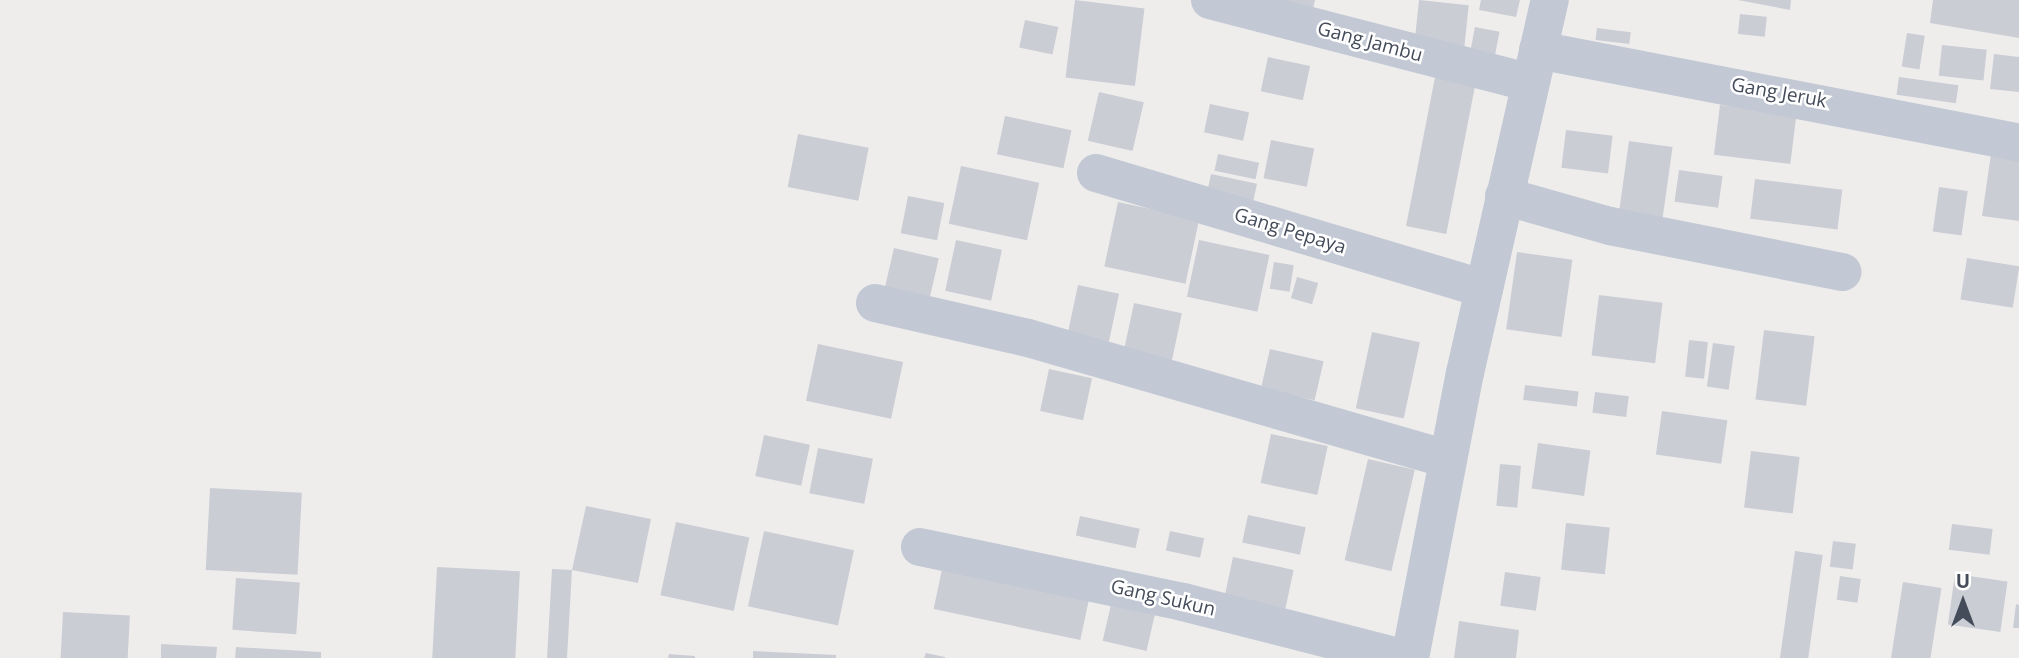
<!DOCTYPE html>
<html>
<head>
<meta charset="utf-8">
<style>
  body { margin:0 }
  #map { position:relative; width:2019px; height:658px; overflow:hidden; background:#efedec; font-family:"Open Sans",sans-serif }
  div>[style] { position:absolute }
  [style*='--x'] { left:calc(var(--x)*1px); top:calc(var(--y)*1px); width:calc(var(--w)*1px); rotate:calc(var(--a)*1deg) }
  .building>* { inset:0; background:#cbcdd5; transform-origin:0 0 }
  .minor>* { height:38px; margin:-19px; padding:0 19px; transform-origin:19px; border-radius:19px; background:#c2c8d4 }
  span { translate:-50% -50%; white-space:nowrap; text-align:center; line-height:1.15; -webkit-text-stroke:5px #fff; paint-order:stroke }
  .street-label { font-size:19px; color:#444c5a }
  .north { position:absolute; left:1928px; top:567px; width:70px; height:70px; -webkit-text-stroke:5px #fff; paint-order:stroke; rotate:0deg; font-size:19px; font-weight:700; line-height:28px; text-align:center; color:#444c5a }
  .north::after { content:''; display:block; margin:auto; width:24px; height:32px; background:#444c5a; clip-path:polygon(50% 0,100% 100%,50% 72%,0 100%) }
</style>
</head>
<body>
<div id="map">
  <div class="building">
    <i style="left:1075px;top:0;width:70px;height:78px;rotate:7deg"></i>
    <i style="clip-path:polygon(1265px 0,1315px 0,1311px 17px)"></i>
    <i style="left:1419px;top:0;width:50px;height:47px;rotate:6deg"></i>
    <i style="clip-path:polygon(1481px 0,1520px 0,1516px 17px,1479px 10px)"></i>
    <i style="clip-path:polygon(1738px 0,1791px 0,1790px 10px)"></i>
    <i style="clip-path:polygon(1933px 0,2019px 0,2019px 38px,1930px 23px)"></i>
    <i style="left:1740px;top:14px;width:27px;height:20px;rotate:6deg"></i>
    <i style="left:1025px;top:20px;width:34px;height:28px;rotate:12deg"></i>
    <i style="left:1475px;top:27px;width:25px;height:33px;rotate:11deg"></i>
    <i style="left:1597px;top:28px;width:34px;height:12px;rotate:7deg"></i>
    <i style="left:1907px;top:33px;width:18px;height:34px;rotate:9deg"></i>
    <i style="left:1942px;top:45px;width:45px;height:31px;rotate:6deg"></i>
    <i style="clip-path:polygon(1994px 54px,2019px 57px,2019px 92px,1990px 89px)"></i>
    <i style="left:1268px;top:57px;width:43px;height:35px;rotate:12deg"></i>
    <i style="left:1436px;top:72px;width:41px;height:157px;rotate:11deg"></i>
    <i style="left:1899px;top:77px;width:60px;height:18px;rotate:8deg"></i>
    <i style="left:1099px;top:92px;width:46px;height:50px;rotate:13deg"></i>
    <i style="left:1210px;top:104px;width:40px;height:29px;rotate:12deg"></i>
    <i style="left:1720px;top:105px;width:77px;height:50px;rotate:7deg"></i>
    <i style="left:1005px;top:116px;width:68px;height:39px;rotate:12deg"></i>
    <i style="left:1566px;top:130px;width:47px;height:38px;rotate:7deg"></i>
    <i style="left:798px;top:134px;width:72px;height:54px;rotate:11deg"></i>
    <i style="left:1271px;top:140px;width:44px;height:39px;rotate:11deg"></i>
    <i style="left:1629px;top:141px;width:44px;height:72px;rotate:8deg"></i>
    <i style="left:1218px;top:154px;width:42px;height:17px;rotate:12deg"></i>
    <i style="clip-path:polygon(1991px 154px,2019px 158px,2019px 221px,1982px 216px)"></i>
    <i style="left:961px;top:166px;width:80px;height:59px;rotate:12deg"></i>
    <i style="left:1679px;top:170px;width:44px;height:32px;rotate:8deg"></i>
    <i style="left:1211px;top:174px;width:47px;height:20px;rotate:12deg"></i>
    <i style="left:1755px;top:179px;width:88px;height:40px;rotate:7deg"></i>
    <i style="left:1939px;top:187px;width:29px;height:45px;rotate:8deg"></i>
    <i style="left:908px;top:196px;width:37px;height:38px;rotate:11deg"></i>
    <i style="left:1118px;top:202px;width:83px;height:66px;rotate:12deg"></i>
    <i style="left:956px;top:240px;width:47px;height:52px;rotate:12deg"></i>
    <i style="left:1199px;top:240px;width:72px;height:58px;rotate:12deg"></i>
    <i style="left:894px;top:248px;width:46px;height:44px;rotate:13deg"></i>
    <i style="left:1517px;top:252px;width:56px;height:78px;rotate:8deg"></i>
    <i style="left:1967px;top:258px;width:53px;height:42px;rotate:9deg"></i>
    <i style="left:1274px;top:262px;width:20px;height:27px;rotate:9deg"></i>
    <i style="left:1297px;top:277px;width:22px;height:22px;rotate:16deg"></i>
    <i style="left:1078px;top:285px;width:42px;height:49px;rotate:12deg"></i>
    <i style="left:1599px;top:295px;width:64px;height:61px;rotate:7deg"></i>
    <i style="left:1134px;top:303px;width:49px;height:53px;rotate:12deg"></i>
    <i style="left:1764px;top:330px;width:51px;height:70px;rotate:7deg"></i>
    <i style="left:1372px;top:332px;width:49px;height:78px;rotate:12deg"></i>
    <i style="left:1689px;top:340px;width:19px;height:37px;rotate:6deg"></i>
    <i style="left:1713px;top:343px;width:22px;height:44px;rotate:8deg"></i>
    <i style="left:818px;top:344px;width:87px;height:58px;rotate:12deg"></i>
    <i style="left:1270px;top:349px;width:55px;height:40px;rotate:13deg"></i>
    <i style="left:1049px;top:369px;width:44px;height:43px;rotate:12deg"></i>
    <i style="left:1525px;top:385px;width:54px;height:15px;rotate:7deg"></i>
    <i style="left:1595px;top:392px;width:34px;height:21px;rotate:7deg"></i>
    <i style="left:1662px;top:411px;width:66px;height:44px;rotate:8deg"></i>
    <i style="left:1271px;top:434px;width:58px;height:50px;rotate:12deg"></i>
    <i style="left:764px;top:435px;width:47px;height:42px;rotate:12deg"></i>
    <i style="left:1538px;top:443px;width:53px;height:46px;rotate:8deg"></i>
    <i style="left:818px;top:448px;width:56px;height:46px;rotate:11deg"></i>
    <i style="left:1751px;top:451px;width:49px;height:57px;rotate:7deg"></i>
    <i style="left:1368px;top:459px;width:48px;height:104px;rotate:13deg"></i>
    <i style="left:1500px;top:464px;width:21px;height:42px;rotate:5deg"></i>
    <i style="left:210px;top:488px;width:92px;height:82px;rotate:3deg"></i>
    <i style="clip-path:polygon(586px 506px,651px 519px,638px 583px,572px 570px,567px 658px,547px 658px,552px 569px,572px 570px)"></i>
    <i style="left:1248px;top:515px;width:59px;height:28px;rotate:12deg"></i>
    <i style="left:1080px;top:516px;width:61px;height:20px;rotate:12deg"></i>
    <i style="left:676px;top:522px;width:75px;height:75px;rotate:12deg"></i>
    <i style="left:1566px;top:523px;width:44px;height:47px;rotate:6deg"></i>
    <i style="left:1952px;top:524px;width:41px;height:26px;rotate:7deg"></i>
    <i style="left:764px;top:531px;width:92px;height:77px;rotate:12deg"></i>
    <i style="left:1170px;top:531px;width:35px;height:20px;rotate:12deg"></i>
    <i style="left:1833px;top:541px;width:23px;height:26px;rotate:7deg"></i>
    <i style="left:1795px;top:551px;width:28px;height:108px;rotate:8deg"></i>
    <i style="left:1233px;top:557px;width:62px;height:40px;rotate:12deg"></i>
    <i style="left:944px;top:560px;width:150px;height:50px;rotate:12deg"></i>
    <i style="left:437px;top:567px;width:83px;height:91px;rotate:3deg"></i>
    <i style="left:1505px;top:572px;width:36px;height:34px;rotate:8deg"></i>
    <i style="left:1955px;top:574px;width:53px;height:51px;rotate:8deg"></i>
    <i style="left:1840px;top:576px;width:21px;height:24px;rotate:8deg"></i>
    <i style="left:236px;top:578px;width:64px;height:52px;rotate:4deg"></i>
    <i style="left:1903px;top:582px;width:39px;height:77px;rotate:9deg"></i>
    <i style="left:1113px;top:596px;width:45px;height:46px;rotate:13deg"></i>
    <i style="clip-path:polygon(2016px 604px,2019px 605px,2019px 628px,2013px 628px)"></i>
    <i style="left:63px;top:612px;width:67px;height:46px;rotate:3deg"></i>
    <i style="clip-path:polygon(1459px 621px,1519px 630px,1516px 658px,1454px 658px)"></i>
    <i style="clip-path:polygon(161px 644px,217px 647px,216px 658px,161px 658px)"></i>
    <i style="clip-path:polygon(236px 647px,321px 652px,321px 658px,235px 658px)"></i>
    <i style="clip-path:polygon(753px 651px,836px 655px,836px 658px,753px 658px)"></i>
    <i style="clip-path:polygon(926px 653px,945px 657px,945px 658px,924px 658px)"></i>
    <i style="clip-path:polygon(669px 654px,695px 656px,695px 658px,668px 658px)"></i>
  </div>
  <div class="minor">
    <i style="--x:1210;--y:0;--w:331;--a:14.5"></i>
    <i style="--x:1538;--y:50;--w:490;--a:10.9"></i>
    <i style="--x:1096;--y:173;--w:405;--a:16.6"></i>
    <i style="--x:1504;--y:196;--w:110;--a:15.8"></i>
    <i style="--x:1610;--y:226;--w:237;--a:11.2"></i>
    <i style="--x:875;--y:303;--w:157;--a:12.9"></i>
    <i style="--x:1028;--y:338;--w:437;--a:16.1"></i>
    <i style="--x:920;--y:547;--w:269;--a:11.8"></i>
    <i style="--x:1183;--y:602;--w:227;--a:14.3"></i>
    <i style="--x:1410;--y:658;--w:290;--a:-79.1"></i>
    <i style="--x:1465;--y:373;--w:383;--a:-77.2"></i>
  </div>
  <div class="street-label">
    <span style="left:1370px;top:42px;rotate:15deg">Gang Jambu</span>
    <span style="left:1779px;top:93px;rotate:10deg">Gang Jeruk</span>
    <span style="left:1290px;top:231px;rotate:17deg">Gang Pepaya</span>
    <span style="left:1163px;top:598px;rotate:13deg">Gang Sukun</span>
  </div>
  <div class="north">U</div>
</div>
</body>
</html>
